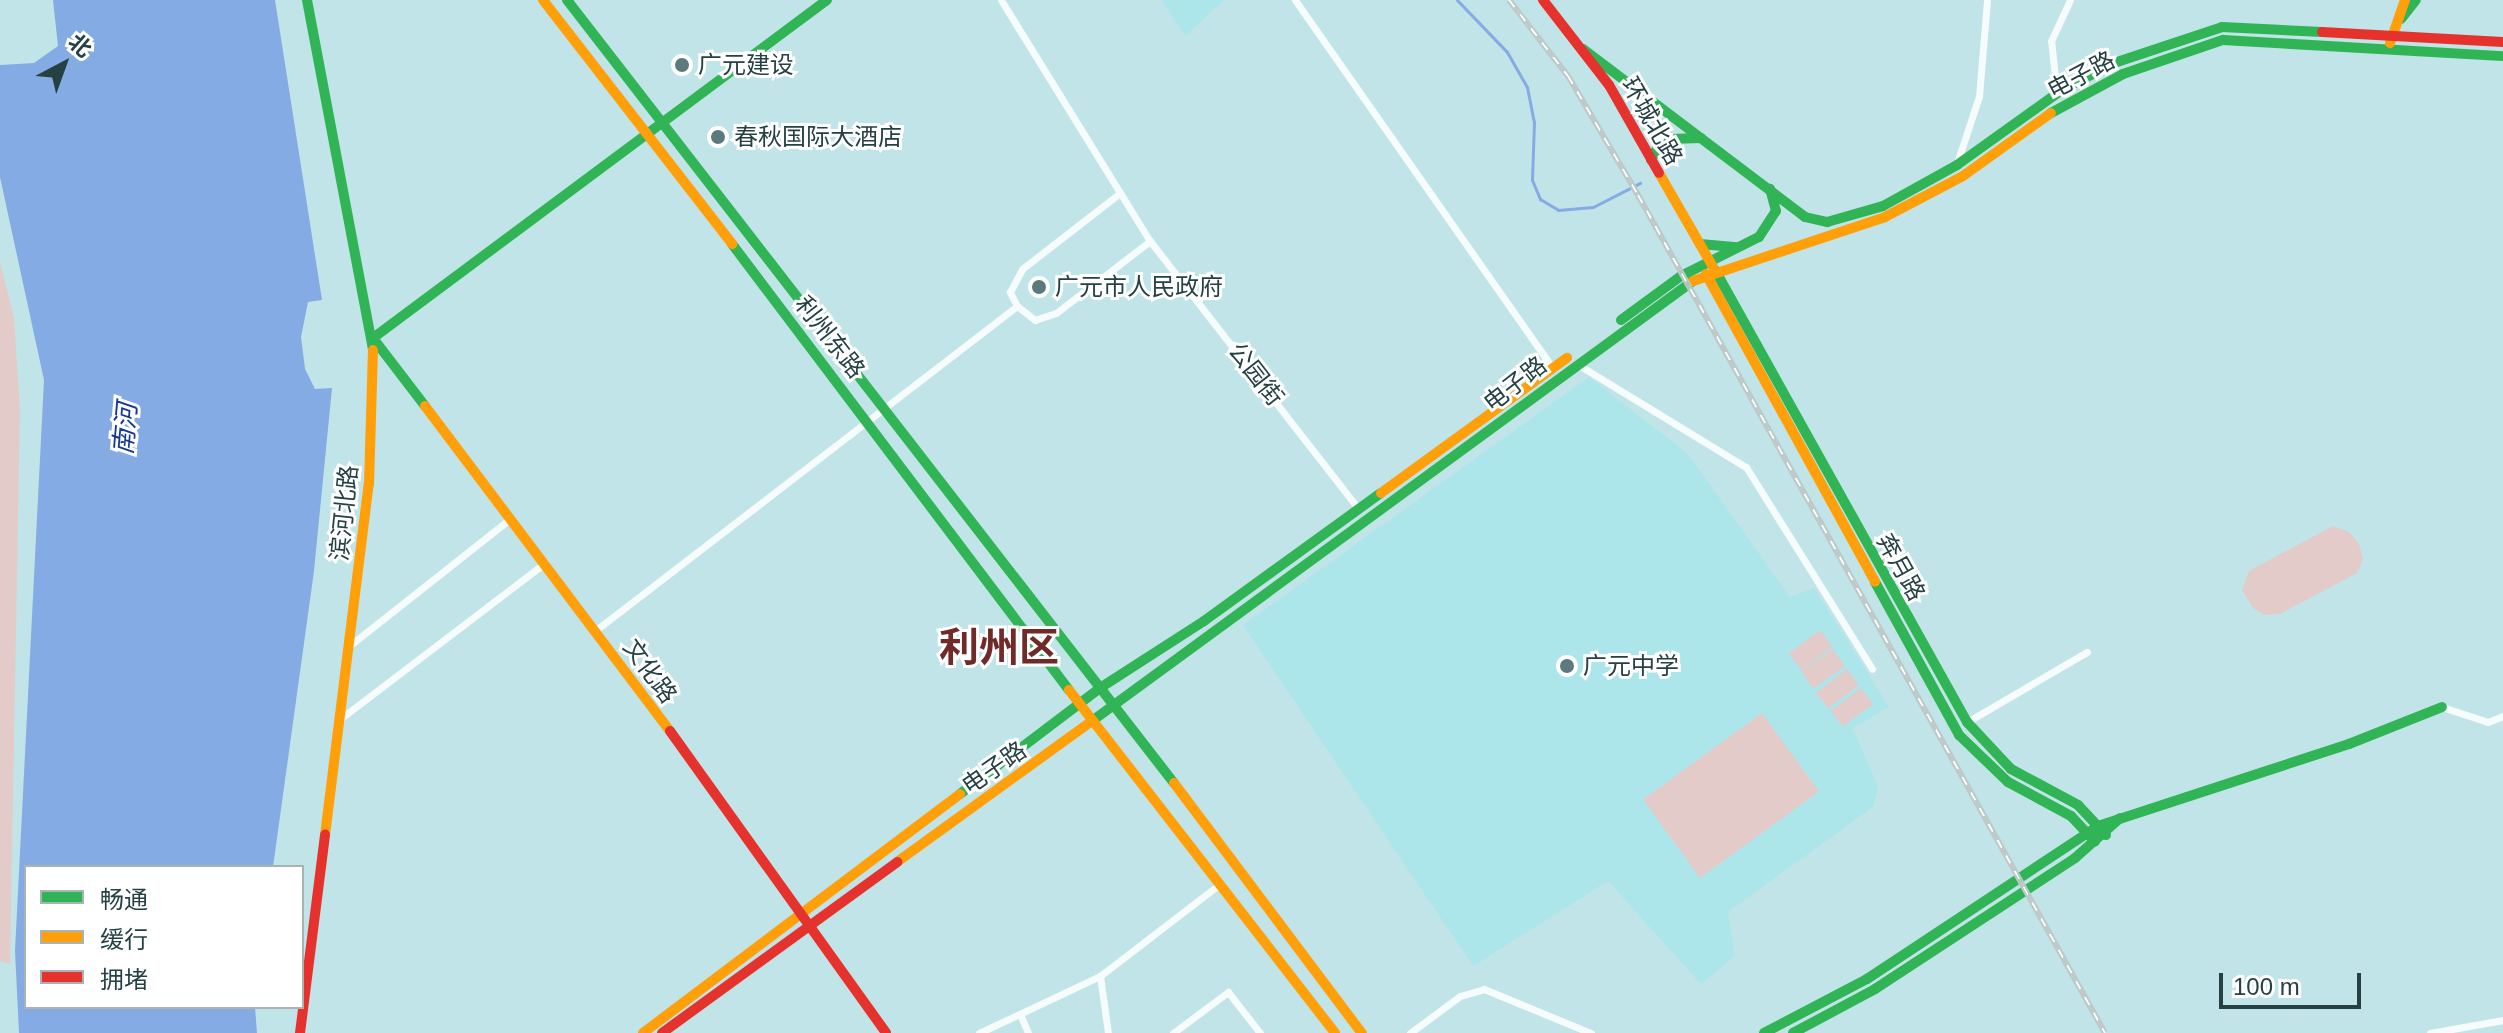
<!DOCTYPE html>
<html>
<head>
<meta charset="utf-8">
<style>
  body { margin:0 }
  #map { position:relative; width:2503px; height:1033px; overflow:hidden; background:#c0e4e7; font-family:Helvetica,"Noto Sans SC",sans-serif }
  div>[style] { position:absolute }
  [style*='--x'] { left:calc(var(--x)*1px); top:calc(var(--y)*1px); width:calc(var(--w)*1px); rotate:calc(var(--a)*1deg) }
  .built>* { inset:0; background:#ace6eb }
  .green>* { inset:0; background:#e3cbc9; transform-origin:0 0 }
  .water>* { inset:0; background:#85abe4 }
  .stream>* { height:3px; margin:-1.5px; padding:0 1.5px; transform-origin:1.5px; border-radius:1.5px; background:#85abe4 }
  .street>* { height:7px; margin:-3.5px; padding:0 3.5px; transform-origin:3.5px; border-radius:3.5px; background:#f6fbfb }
  .fast>* { height:10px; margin:-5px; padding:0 5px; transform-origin:5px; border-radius:5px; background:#30b455 }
  .slow>* { height:10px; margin:-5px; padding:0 5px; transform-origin:5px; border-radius:5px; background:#ff9f0a }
  .jam>* { height:10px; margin:-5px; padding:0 5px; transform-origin:5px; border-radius:5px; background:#e5322d }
  .rail>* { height:6px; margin-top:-3px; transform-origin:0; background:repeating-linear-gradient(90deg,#fff 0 9px,#bec8c8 0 18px); box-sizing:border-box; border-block:2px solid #bec8c8 }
  .dots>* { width:22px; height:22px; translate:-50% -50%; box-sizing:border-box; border:4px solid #fff; border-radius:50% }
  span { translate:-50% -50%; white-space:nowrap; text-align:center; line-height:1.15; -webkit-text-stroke:6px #fff; paint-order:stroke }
  .poi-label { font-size:24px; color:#264144 }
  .left { translate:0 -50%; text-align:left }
  .street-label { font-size:24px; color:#264144 }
  .water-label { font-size:26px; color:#153995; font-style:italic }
  .town-label { font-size:40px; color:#702a28; font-weight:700 }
  .legend { position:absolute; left:24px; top:865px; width:280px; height:144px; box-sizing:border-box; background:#fff; border:2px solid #a8b3b4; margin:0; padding:10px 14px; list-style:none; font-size:24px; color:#264144 }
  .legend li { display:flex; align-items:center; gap:16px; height:40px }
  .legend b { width:40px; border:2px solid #a8b3b4 }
  .north { position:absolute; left:24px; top:24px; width:80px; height:80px; -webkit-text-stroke:6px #fff; paint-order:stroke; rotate:41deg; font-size:22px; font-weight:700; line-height:32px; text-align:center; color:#264144 }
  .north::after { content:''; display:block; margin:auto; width:28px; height:36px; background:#264144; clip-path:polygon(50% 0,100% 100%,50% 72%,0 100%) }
  .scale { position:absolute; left:2219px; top:973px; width:142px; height:36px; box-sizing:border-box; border:4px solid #264144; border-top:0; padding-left:10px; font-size:24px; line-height:28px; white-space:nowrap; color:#264144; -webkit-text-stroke:6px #fff; paint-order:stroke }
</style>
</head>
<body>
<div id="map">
  <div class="built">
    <i style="clip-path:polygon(1162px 0,1224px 0,1185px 36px)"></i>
    <i style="clip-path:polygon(1589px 377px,1688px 454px,1790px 597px,1814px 588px,1889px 707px,1853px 728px,1878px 787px,1873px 807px,1728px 912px,1735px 956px,1701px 984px,1608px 881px,1473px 966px,1243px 625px)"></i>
  </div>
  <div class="green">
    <i style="clip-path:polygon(0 262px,14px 318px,20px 409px,10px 964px,0 961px)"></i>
    <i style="clip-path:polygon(2333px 526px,2349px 532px,2359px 544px,2363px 559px,2357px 573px,2280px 614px,2264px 615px,2253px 608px,2242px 590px,2249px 571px)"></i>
    <i style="left:1820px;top:630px;width:21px;height:39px;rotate:53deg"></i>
    <i style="left:1833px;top:649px;width:21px;height:39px;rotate:55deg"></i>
    <i style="left:1847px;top:669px;width:20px;height:39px;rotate:53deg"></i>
    <i style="left:1861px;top:688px;width:20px;height:38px;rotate:53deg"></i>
    <i style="left:1762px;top:713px;width:97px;height:147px;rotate:54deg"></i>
  </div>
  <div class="water">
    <i style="clip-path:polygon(53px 0,275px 0,322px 300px,308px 302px,301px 337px,305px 369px,315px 389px,332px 388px,314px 571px,273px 867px,26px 867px,26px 1007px,255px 1007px,257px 1033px,19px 1033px,15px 951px,44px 380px,0 177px,0 65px,34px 63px,58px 46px)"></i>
  </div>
  <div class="stream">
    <i style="--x:1457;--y:0;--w:72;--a:46.1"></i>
    <i style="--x:1507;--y:52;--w:40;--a:60.3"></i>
    <i style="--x:1527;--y:87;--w:36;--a:79"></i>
    <i style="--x:1534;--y:122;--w:58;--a:92"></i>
    <i style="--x:1532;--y:180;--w:21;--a:67"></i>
    <i style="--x:1540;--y:199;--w:21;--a:31"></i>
    <i style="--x:1558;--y:210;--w:35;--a:-5"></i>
    <i style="--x:1593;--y:207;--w:53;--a:-27.1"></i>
  </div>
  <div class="street">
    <i style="--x:1001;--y:0;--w:283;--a:58.3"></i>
    <i style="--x:1150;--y:241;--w:118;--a:142.5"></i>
    <i style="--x:1056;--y:313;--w:22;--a:162"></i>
    <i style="--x:1035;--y:320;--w:23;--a:-142"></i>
    <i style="--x:1017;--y:306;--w:16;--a:-117"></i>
    <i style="--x:1010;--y:292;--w:26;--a:-62"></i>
    <i style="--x:1022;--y:269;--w:124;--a:-37.8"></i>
    <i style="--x:1295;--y:0;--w:450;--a:55"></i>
    <i style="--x:2063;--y:89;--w:14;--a:-124"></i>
    <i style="--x:2055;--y:77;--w:36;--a:-96"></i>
    <i style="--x:2051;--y:41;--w:45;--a:-65.1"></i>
    <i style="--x:1957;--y:163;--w:71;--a:-71.8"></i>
    <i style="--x:1979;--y:96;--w:96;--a:-85.2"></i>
    <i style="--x:1150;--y:241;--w:340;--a:52.1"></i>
    <i style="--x:1577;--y:364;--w:198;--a:31.4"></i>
    <i style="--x:1746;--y:467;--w:238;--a:58"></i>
    <i style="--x:596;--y:630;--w:531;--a:-37.58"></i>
    <i style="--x:349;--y:646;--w:206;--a:-38.3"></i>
    <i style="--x:2442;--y:707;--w:48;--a:18.1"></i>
    <i style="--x:2488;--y:722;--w:16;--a:-22"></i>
    <i style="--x:340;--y:719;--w:258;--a:-37.3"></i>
    <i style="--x:1967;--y:722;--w:139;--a:-30.3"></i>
    <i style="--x:1100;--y:976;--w:58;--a:82"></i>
    <i style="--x:1020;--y:1014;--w:21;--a:67"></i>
    <i style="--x:979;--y:1033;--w:134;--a:-25.2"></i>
    <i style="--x:1100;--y:976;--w:151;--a:-37.5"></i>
    <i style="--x:1173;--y:1033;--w:69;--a:-36.7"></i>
    <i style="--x:1228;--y:992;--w:52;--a:52"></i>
    <i style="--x:1410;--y:1033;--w:62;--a:-36.5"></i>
    <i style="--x:1460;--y:996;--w:25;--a:-16"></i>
    <i style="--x:1484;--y:989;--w:116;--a:22.4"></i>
    <i style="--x:2430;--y:1033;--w:74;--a:-10.1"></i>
  </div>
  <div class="fast">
    <i style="--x:307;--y:0;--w:356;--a:79.3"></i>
    <i style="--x:567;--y:0;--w:991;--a:52.22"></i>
    <i style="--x:2401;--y:19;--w:24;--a:-52"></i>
    <i style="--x:1583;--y:49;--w:278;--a:37.1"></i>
    <i style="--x:1805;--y:217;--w:23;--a:13"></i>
    <i style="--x:1827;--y:222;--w:58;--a:-15.9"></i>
    <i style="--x:1883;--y:206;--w:85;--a:-29"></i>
    <i style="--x:1957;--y:165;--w:130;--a:-35.6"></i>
    <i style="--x:2063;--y:89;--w:60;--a:-26.6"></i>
    <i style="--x:2117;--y:62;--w:111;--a:-18.4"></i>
    <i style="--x:2222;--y:27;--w:100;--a:2.9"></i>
    <i style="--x:2051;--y:113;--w:82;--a:-28.4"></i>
    <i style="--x:2123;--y:74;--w:106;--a:-18.8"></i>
    <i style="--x:2223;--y:40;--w:280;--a:3.3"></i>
    <i style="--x:1651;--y:160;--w:16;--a:-63"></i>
    <i style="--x:1658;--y:146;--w:14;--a:-30"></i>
    <i style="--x:1670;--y:139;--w:31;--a:-2"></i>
    <i style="--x:732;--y:244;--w:559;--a:52.93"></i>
    <i style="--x:1700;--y:244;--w:37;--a:5"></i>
    <i style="--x:1715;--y:270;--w:518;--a:60.86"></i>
    <i style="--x:1967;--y:722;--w:64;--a:46.9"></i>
    <i style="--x:2011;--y:769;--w:76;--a:28.2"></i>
    <i style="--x:2078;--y:805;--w:41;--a:47"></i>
    <i style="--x:1621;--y:320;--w:74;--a:-36.3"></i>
    <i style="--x:1681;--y:276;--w:87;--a:-26.6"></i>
    <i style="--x:1759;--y:237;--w:31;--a:-57"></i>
    <i style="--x:1776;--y:211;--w:23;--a:-105"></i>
    <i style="--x:425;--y:406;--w:86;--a:-127.4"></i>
    <i style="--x:373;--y:338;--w:566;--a:-36.67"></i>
    <i style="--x:1875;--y:582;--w:175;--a:61.2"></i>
    <i style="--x:1959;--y:735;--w:68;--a:43.8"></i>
    <i style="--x:2008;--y:782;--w:72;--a:28.4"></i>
    <i style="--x:2071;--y:816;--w:35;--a:47"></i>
    <i style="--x:1092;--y:721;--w:745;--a:-36.21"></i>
    <i style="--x:960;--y:794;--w:176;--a:-37.1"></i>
    <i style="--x:1100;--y:688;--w:124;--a:-32.8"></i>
    <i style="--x:1204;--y:621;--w:218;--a:-35.9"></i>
    <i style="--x:1764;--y:1033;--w:116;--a:-27.7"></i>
    <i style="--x:1867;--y:979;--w:277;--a:-33.5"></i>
    <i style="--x:2098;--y:826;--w:264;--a:-18.1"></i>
    <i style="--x:2349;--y:744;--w:100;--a:-21.7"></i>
    <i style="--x:1793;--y:1033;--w:93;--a:-28.2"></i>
    <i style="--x:1875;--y:989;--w:239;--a:-33.2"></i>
    <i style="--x:2075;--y:858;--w:60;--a:-41.6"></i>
  </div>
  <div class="slow">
    <i style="--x:543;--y:0;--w:309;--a:52.2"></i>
    <i style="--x:2390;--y:43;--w:46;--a:-70.8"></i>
    <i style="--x:1659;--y:173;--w:108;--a:60.1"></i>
    <i style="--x:1706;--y:274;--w:351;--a:61.2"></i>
    <i style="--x:1693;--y:281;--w:202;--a:-18.4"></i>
    <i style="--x:1885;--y:217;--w:88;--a:-27.7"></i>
    <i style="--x:1963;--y:176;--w:108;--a:-35.6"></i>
    <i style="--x:425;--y:406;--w:407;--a:53"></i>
    <i style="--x:1381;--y:493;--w:230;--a:-36"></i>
    <i style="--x:1069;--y:690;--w:434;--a:52.2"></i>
    <i style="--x:1174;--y:783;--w:313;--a:53.1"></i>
    <i style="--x:325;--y:835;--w:354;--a:-82.9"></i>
    <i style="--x:369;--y:484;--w:134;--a:-88.3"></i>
    <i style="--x:897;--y:862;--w:241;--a:-35.9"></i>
    <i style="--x:643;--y:1033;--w:397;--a:-37"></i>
  </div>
  <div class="jam">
    <i style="--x:1543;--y:0;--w:108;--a:52.2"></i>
    <i style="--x:1609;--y:85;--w:101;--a:60.4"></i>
    <i style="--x:2322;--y:32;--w:181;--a:3.2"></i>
    <i style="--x:670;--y:731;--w:371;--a:54.4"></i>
    <i style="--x:300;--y:1033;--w:200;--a:-82.8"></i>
    <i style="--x:662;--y:1033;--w:291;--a:-36"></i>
  </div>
  <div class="rail">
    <i style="--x:1509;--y:0;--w:96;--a:52.2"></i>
    <i style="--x:1568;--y:76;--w:138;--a:59.5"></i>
    <i style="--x:1638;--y:195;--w:959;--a:60.87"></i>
  </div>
  <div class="dots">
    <i style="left:682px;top:65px;background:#5c7a7d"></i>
    <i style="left:718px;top:137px;background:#5c7a7d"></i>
    <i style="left:1039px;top:287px;background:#5c7a7d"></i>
    <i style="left:1567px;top:666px;background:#5c7a7d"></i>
  </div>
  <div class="poi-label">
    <span class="left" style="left:698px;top:65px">广元建设</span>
    <span class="left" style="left:734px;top:137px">春秋国际大酒店</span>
    <span class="left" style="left:1055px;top:287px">广元市人民政府</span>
    <span class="left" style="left:1583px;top:666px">广元中学</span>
  </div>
  <div class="street-label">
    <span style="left:2081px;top:75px;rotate:-28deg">电子路</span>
    <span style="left:1652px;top:121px;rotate:60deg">环城北路</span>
    <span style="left:830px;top:337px;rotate:52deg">利州东路</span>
    <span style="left:1256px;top:374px;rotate:52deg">公园街</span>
    <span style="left:1515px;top:384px;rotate:-38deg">电子路</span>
    <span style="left:344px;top:513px;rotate:-84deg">滨河北路</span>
    <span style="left:1901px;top:567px;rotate:61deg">奔月路</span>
    <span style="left:650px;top:671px;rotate:54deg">文化路</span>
    <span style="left:994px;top:768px;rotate:-35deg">电子路</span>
  </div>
  <div class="water-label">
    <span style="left:126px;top:429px;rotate:-85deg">南河</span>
  </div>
  <div class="town-label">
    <span style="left:999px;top:647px">利州区</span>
  </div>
  <ul class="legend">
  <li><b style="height:10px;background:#30b455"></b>畅通</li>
  <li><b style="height:10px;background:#ff9f0a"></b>缓行</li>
  <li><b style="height:10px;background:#e5322d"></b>拥堵</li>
  </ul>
  <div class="north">北</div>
  <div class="scale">100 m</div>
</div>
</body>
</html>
